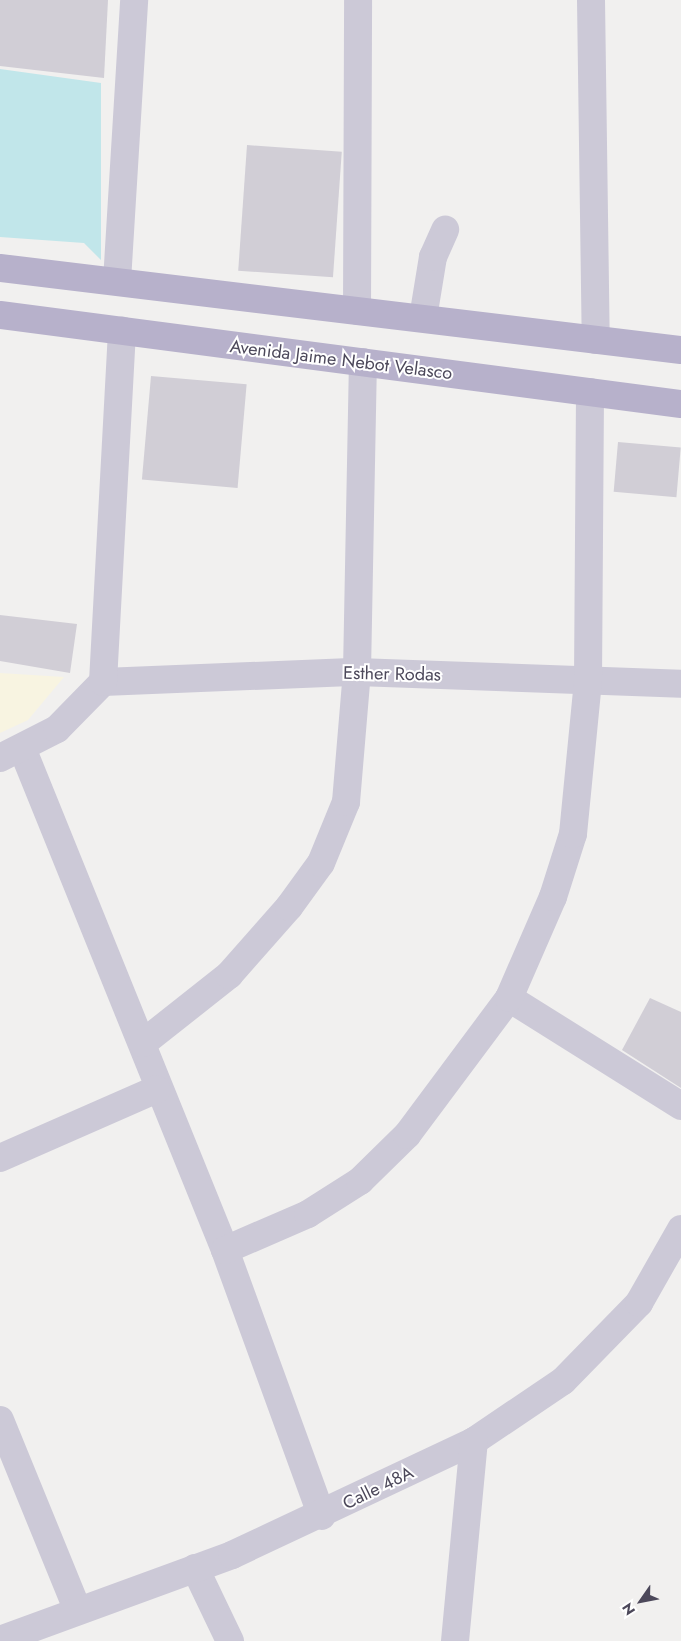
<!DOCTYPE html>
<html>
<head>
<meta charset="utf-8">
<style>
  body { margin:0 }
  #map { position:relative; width:681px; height:1641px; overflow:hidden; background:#f1f0ef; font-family:Jost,sans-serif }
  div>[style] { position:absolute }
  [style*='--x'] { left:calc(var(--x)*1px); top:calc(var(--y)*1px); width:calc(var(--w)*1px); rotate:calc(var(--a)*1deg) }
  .medical>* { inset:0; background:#f8f4e1 }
  .green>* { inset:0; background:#c1e6ea }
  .building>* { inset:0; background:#d1ced6; transform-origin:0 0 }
  .minor>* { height:28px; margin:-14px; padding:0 14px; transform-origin:14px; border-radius:14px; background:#ccc9d7 }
  .major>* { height:28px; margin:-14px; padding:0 14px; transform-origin:14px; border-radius:14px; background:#b7b1cb }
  span { translate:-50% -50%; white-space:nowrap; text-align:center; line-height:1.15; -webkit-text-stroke:4px #fff; paint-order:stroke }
  .street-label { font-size:18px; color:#4c485a }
  .north { position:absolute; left:616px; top:1576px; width:50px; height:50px; -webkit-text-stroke:4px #fff; paint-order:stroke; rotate:237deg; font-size:14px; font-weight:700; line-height:20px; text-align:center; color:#4c485a }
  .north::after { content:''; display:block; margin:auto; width:18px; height:22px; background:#4c485a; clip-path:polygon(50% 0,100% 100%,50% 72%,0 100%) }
</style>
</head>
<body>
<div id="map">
  <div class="medical">
    <i style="clip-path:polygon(0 673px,64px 677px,28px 720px,0 733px)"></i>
  </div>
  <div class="green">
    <i style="clip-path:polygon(0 69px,101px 83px,101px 260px,84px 243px,0 237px)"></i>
  </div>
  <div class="building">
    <i style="clip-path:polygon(0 0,108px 0,104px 78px,0 66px)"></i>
    <i style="left:247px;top:145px;width:95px;height:126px;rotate:4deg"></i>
    <i style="left:151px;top:376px;width:96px;height:104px;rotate:5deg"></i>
    <i style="left:618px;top:442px;width:63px;height:50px;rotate:5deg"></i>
    <i style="clip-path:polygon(0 615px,77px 624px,70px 673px,0 661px)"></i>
    <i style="clip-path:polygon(650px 998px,681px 1012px,681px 1088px,622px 1050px)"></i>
  </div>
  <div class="minor">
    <i style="--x:591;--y:0;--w:340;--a:89.2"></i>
    <i style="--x:117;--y:281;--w:282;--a:-86.5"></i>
    <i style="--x:357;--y:311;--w:311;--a:-89.8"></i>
    <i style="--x:423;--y:318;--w:62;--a:-80.7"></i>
    <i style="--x:433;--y:257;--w:30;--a:-66"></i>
    <i style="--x:103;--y:682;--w:254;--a:-2.3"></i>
    <i style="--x:357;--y:672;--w:324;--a:2.1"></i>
    <i style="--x:22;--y:748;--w:541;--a:67.98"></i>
    <i style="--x:225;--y:1250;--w:283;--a:70"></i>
    <i style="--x:0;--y:758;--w:64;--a:-27"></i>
    <i style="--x:57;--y:729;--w:66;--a:-45.6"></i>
    <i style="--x:103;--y:682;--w:352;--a:-86.9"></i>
    <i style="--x:509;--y:998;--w:203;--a:32.1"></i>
    <i style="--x:143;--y:1043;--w:110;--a:-38.3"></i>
    <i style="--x:229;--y:975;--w:91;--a:-48.6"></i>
    <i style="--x:289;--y:907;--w:54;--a:-54"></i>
    <i style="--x:321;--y:863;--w:66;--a:-67.7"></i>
    <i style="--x:346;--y:802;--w:130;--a:-85.2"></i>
    <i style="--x:357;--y:672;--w:310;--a:-88.9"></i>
    <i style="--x:0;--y:1158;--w:171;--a:-23.7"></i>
    <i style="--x:225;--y:1250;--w:90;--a:-23.4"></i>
    <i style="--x:308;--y:1214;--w:62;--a:-32.4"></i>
    <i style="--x:360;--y:1181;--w:66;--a:-44.4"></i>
    <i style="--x:407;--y:1135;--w:171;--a:-53.3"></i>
    <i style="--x:509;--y:998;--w:110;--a:-66.5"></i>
    <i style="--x:553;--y:897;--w:66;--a:-72.4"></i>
    <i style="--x:573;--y:834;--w:154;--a:-84.4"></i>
    <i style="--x:588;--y:681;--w:289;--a:-89.6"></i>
    <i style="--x:0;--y:1420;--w:206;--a:67.8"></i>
    <i style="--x:195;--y:1568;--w:81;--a:64.4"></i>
    <i style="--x:0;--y:1640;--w:247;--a:-20.1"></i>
    <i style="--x:232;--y:1555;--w:268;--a:-25.2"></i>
    <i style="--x:474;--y:1441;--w:107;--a:-34"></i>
    <i style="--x:563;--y:1381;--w:109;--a:-45.7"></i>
    <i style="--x:639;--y:1303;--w:85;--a:-60.4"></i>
    <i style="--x:455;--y:1641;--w:201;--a:-84.6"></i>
  </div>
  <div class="major">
    <i style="--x:0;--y:268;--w:686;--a:6.87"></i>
    <i style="--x:0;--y:315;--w:687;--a:7.45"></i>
  </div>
  <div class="street-label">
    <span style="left:341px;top:360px;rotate:7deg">Avenida Jaime Nebot Velasco</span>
    <span style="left:392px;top:674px;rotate:1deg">Esther Rodas</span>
    <span style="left:378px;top:1488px;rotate:-26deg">Calle 48A</span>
  </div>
  <div class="north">N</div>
</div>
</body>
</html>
